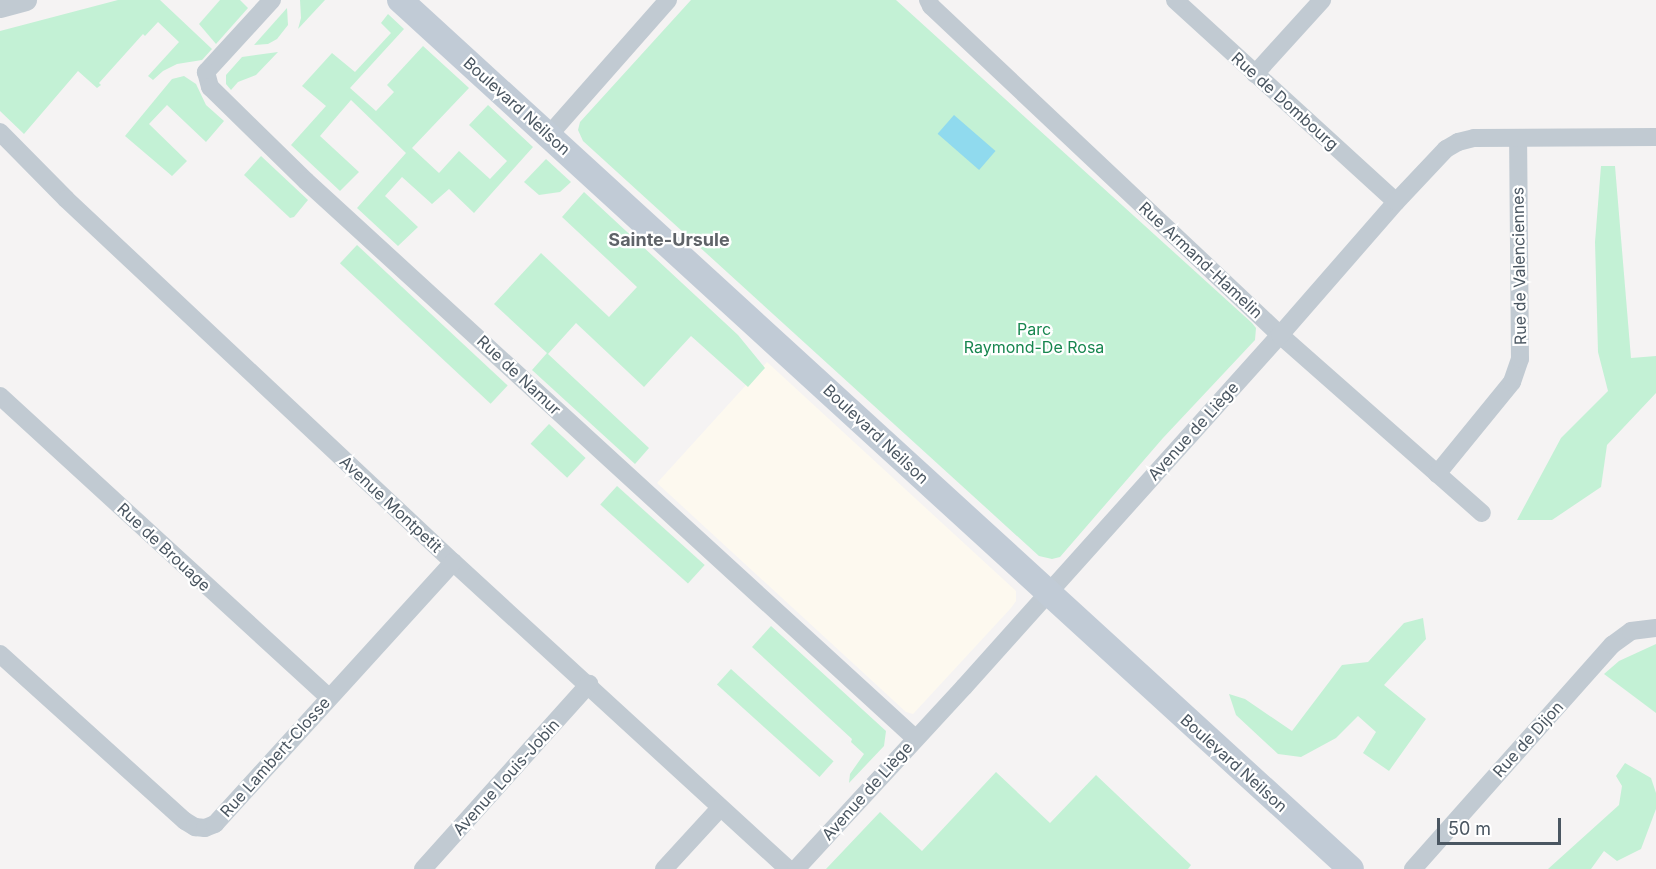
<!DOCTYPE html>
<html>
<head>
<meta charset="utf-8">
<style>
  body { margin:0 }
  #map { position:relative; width:1656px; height:869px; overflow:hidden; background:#f5f3f3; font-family:Inter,sans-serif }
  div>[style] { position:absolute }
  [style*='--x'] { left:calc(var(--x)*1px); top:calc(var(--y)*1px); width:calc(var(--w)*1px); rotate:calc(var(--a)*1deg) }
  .commercial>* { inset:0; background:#fdf9ef }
  .green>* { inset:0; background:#c3f1d5; transform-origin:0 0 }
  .water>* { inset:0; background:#90daee; transform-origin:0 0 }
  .minor>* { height:18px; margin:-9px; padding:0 9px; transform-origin:9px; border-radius:9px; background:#c1cad2 }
  .tertiary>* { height:22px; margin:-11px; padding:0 11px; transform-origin:11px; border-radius:11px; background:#c1cad2 }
  .secondary>* { height:26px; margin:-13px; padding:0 13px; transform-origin:13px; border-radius:13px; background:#c1cbd6 }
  span { translate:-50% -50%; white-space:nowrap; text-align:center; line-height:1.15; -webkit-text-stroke:4.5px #fff; paint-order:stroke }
  .street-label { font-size:16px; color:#4a5661 }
  .park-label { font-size:16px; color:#17864f }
  .neighbourhood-label { font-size:18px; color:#5f6368; font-weight:700 }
  .scale { position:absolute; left:1437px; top:818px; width:124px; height:27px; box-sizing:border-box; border:3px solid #4a5661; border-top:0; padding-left:8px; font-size:18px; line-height:21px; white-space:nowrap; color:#4a5661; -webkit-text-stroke:4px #fff; paint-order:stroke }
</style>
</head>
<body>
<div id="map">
  <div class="commercial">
    <i style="clip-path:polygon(767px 362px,1016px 591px,1016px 601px,1011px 608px,913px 714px,906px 712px,657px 483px)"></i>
  </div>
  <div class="green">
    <i style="clip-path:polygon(118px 0,160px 0,212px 49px,202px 60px,177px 64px,163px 71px,153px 80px,148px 76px,179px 42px,158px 22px,145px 36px,143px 34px,99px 83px,101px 85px,97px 88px,78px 71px,24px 134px,0 111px,0 31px)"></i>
    <i style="clip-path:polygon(220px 0,240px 0,248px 8px,216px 44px,199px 24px)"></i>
    <i style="clip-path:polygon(300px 0,325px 0,298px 29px,301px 18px)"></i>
    <i style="clip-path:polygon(691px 0,896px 0,1252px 323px,1256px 328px,1255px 340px,1163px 438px,1060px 557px,1052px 559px,1039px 556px,583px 141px,578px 130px,580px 122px)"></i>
    <i style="clip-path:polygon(287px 8px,288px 25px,277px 39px,268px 44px,254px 45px)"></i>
    <i style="clip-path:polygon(388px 14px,404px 29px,350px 88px,376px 111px,394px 92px,387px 85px,423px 46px,469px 88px,412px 148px,439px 173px,459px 151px,490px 179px,507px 161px,469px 125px,488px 105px,533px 147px,474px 213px,449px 189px,432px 204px,402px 177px,385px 196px,418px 227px,398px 246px,357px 208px,406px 153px,351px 100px,320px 136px,359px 172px,340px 191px,291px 145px,326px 106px,302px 86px,332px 53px,355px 72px,391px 33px,381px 23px)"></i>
    <i style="clip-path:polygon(278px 52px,256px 75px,238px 82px,231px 90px,226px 84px,226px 75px,242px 57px)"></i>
    <i style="clip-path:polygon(184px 76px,196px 84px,206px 105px,224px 121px,206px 142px,167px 105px,149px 124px,187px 161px,172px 176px,125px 136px,172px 79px)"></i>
    <i style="clip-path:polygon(261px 156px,308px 200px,294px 217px,290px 218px,244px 175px)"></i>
    <i style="clip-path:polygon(546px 159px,571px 182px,560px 192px,539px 195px,524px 182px)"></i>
    <i style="clip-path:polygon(1601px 166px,1615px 166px,1631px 358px,1656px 356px,1656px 393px,1607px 445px,1601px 487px,1552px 520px,1517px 520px,1561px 438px,1608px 391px,1598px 352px,1595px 242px)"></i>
    <i style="clip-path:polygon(584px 192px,738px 335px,765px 368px,748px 387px,691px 336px,644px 387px,576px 323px,548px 354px,649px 448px,635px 464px,532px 370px,547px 353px,494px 304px,541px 253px,609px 317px,637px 287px,562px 217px)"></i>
    <i style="left:357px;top:245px;width:206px;height:25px;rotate:43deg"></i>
    <i style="left:549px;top:424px;width:50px;height:27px;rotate:43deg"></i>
    <i style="left:617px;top:486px;width:118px;height:25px;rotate:42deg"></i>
    <i style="clip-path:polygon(1423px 618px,1426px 639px,1384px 685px,1426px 719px,1389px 771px,1363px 753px,1376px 732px,1358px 716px,1336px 738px,1301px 757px,1278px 754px,1236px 715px,1229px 694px,1245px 699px,1292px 731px,1342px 665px,1368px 662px,1404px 623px)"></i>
    <i style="clip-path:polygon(771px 626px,886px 731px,884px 746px,849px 783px,850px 774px,864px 754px,851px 742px,852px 739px,752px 647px)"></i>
    <i style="clip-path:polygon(1656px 644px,1656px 713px,1604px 674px,1619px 661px)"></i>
    <i style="left:731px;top:669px;width:138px;height:21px;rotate:42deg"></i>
    <i style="clip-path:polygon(1625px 763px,1651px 778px,1656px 793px,1656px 809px,1641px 849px,1617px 861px,1604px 851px,1591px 869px,1548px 869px,1619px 805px,1622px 786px,1616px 776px)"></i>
    <i style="clip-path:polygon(996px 772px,1050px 823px,1096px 775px,1191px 865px,1188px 869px,826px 869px,880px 812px,922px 851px)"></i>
  </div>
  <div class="water">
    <i style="left:954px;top:115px;width:55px;height:25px;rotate:41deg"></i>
  </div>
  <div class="minor">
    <i style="--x:272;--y:0;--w:98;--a:132.5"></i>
    <i style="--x:206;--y:72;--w:16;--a:75"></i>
    <i style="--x:210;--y:87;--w:134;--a:44.4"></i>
    <i style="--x:306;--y:181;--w:825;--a:42.45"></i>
    <i style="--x:928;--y:0;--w:7;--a:63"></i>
    <i style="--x:931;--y:6;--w:480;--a:43.3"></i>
    <i style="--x:1280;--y:335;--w:269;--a:41.4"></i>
    <i style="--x:1175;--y:0;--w:299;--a:42.4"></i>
    <i style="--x:1255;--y:74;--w:100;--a:-47.8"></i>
    <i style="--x:0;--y:132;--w:94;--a:45.4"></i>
    <i style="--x:66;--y:199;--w:531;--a:43.17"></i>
    <i style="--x:453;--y:562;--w:454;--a:42.5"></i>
    <i style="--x:549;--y:135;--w:180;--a:-48.6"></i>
    <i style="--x:0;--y:396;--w:445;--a:42.5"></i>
    <i style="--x:1437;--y:474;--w:119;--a:-50.8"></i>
    <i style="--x:1512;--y:382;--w:24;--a:-71"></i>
    <i style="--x:1520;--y:359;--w:221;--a:-90.5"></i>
    <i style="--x:0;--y:654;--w:249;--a:42.1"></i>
    <i style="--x:185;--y:821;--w:12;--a:31"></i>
    <i style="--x:195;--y:827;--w:10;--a:6"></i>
    <i style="--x:205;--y:828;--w:11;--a:-22"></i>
    <i style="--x:215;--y:824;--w:354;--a:-47.7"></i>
    <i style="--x:423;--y:869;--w:249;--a:-48.1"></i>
    <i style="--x:664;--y:869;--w:83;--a:-47.4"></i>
    <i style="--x:796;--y:869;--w:248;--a:-47.3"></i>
    <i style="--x:964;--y:687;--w:473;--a:-48.1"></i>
    <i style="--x:1280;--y:335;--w:176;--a:-48.9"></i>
    <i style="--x:1396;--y:202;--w:73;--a:-46.7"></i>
    <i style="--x:1446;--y:149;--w:14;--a:-30"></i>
    <i style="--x:1458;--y:142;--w:16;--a:-14"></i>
    <i style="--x:1474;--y:138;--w:182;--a:-0.3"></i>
    <i style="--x:1413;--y:869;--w:300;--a:-48.4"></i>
    <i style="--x:1612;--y:645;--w:24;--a:-36"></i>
    <i style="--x:1631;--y:631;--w:25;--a:-7"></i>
  </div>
  <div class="tertiary">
    <i style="--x:0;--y:7;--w:27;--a:-15"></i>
  </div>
  <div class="secondary">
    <i style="--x:400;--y:0;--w:1288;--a:42.42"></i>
  </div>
  <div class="street-label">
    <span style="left:1285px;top:101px;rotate:42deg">Rue de Dombourg</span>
    <span style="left:517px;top:106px;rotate:42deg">Boulevard Neilson</span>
    <span style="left:1201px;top:260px;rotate:43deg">Rue Armand-Hamelin</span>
    <span style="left:1519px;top:266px;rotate:-91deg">Rue de Valenciennes</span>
    <span style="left:519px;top:375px;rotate:43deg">Rue de Namur</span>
    <span style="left:1193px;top:431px;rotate:-48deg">Avenue de Liège</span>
    <span style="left:876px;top:434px;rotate:43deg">Boulevard Neilson</span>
    <span style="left:391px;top:504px;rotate:43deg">Avenue Montpetit</span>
    <span style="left:164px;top:547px;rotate:43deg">Rue de Brouage</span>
    <span style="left:1528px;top:739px;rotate:-48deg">Rue de Dijon</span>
    <span style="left:275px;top:757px;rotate:-48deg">Rue Lambert-Closse</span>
    <span style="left:1234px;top:763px;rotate:42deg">Boulevard Neilson</span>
    <span style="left:506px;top:777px;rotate:-48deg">Avenue Louis-Jobin</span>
    <span style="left:867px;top:791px;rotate:-48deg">Avenue de Liège</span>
  </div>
  <div class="park-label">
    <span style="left:1034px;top:338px">Parc<br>Raymond-De Rosa</span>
  </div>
  <div class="neighbourhood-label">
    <span style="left:669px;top:240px">Sainte-Ursule</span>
  </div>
  <div class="scale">50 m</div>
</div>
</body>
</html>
